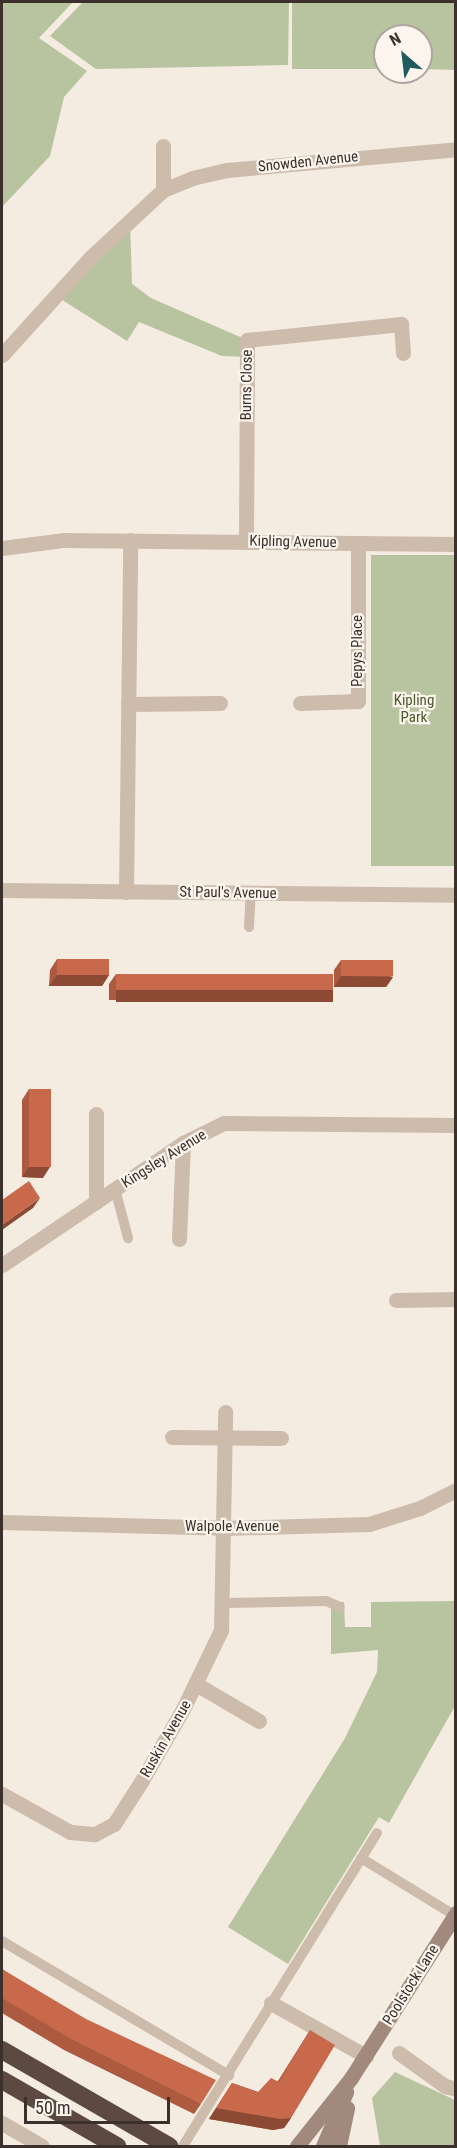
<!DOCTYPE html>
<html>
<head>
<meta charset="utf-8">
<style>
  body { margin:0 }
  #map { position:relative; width:457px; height:2148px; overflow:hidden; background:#f4ebe1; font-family:"Roboto Condensed",sans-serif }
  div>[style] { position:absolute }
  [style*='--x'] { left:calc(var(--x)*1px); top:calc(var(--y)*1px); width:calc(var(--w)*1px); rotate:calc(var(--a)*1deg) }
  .green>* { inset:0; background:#b8c4a0; transform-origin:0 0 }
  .lane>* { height:10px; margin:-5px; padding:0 5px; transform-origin:5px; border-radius:5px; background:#cdbbac }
  .street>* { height:15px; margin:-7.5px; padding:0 7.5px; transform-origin:7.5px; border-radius:7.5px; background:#cdbbac }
  .secondary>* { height:15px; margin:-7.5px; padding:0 7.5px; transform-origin:7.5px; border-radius:7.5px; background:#a18a7d }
  .highway>* { height:18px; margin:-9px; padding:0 9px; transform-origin:9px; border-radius:9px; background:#5c4a42 }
  .wall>* { inset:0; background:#ac5a40 }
  .shaded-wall>* { inset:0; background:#8c4a34; transform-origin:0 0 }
  .building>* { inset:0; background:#c8694b; transform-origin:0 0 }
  span { translate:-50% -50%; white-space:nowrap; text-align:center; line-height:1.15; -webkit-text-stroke:4.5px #fbf5ee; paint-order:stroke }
  .street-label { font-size:15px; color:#3b302b }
  .park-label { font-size:15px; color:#4a5a2e }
  .frame { position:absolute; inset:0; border:3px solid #3b302b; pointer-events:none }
  .north { position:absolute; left:373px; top:24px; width:60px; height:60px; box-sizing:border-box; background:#fbf5ee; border:2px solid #aea6a0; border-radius:50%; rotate:332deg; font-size:16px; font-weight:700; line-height:24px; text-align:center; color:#3b302b }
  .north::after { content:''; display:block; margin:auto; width:21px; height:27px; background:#1f5a5e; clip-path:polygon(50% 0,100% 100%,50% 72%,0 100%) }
  .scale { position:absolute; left:24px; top:2097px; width:146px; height:27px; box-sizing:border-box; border:3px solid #3b302b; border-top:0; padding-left:8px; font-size:18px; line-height:21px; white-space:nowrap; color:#3b302b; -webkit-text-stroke:4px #fbf5ee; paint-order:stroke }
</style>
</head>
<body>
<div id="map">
  <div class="green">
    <i style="clip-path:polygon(2px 2px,73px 2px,39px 38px,87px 71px,64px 97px,50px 156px,2px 207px)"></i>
    <i style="clip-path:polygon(83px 2px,289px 2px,288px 65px,96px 69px,50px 36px)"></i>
    <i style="clip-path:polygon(292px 2px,455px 2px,455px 70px,421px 69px,421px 36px,385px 36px,385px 69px,292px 69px)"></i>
    <i style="clip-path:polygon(130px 220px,132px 284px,151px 298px,247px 340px,247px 357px,222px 356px,139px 322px,127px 341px,56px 296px)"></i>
    <i style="left:455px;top:555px;width:311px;height:84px;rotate:90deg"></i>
    <i style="clip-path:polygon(455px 1601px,455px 1706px,389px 1823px,379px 1817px,288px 1964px,228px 1927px,345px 1738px,377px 1672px,378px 1650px,331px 1654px,331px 1602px,344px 1602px,345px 1627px,371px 1627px,371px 1602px)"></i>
    <i style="clip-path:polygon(395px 2072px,455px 2100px,455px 2146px,380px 2146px,372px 2098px)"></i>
  </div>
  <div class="lane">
    <i style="--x:249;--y:927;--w:34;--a:-87"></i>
    <i style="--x:115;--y:1189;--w:51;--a:75.1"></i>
    <i style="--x:224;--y:1603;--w:102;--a:-1.1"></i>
    <i style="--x:326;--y:1601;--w:15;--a:23"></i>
    <i style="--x:361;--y:1858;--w:109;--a:31.5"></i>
    <i style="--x:2;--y:1941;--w:264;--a:30.6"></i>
    <i style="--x:183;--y:2146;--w:368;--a:-58.2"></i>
  </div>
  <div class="street">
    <i style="--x:163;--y:146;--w:44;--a:90"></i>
    <i style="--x:2;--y:355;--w:132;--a:-47.8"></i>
    <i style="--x:91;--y:257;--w:98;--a:-42.9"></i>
    <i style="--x:163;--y:190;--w:31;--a:-22"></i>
    <i style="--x:192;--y:178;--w:36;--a:-13"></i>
    <i style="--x:227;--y:170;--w:230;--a:-5.2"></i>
    <i style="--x:246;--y:541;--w:201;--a:-89.7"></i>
    <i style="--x:247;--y:340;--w:155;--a:-5.9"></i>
    <i style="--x:401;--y:324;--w:29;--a:86"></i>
    <i style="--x:2;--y:548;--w:63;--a:-7.4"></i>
    <i style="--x:64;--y:540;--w:392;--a:0.6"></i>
    <i style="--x:300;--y:703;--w:58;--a:-2"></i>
    <i style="--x:358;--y:701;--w:158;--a:-90"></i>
    <i style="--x:128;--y:704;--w:92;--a:-0.6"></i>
    <i style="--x:2;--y:890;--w:454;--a:0.6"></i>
    <i style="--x:126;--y:892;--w:352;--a:-89.3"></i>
    <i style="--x:96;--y:1202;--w:88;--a:-90"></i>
    <i style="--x:179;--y:1239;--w:96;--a:-87.6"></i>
    <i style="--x:2;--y:1265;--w:218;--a:-34"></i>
    <i style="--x:183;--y:1143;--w:46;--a:-26"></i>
    <i style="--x:224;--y:1123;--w:232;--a:0.5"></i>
    <i style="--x:396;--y:1300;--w:60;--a:-1"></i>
    <i style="--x:172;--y:1437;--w:109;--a:0.5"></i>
    <i style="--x:2;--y:1522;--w:222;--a:1.5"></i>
    <i style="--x:224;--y:1528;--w:145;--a:-1.6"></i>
    <i style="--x:369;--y:1524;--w:53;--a:-17.4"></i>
    <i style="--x:420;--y:1508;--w:40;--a:-26.6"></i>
    <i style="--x:196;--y:1684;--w:73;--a:30.4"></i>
    <i style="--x:2;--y:1794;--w:78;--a:29.2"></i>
    <i style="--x:70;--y:1832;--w:25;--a:5"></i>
    <i style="--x:95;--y:1834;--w:21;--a:-28"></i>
    <i style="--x:114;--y:1824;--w:50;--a:-57.3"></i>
    <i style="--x:141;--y:1782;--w:84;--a:-60.1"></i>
    <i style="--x:183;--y:1709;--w:88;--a:-64.3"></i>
    <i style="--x:221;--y:1630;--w:218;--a:-88.9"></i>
    <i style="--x:271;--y:2003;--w:109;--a:29.2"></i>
    <i style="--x:399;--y:2053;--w:57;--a:35.7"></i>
    <i style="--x:445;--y:2086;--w:11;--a:15"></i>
    <i style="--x:2;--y:2123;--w:46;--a:29.9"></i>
  </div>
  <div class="secondary">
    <i style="--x:297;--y:2146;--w:87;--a:-51.5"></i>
    <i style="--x:351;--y:2078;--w:196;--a:-57.5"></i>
    <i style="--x:323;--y:2146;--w:59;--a:-66.9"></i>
    <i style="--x:339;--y:2146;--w:39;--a:-78"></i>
  </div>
  <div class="highway">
    <i style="--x:2;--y:2050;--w:193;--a:29.9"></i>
    <i style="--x:2;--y:2080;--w:133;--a:29.9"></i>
  </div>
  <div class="wall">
    <i style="clip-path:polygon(57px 959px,109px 975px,102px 986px,49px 986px,50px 970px)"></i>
    <i style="clip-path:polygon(341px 960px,393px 977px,386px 987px,334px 987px,334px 970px)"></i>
    <i style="clip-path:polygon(116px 974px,325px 1001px,109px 1000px,109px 984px)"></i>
    <i style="clip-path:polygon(29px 1089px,43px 1178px,22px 1177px,22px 1100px)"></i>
    <i style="clip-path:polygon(2px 1969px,201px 2104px,194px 2114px,64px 2050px,2px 2013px)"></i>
    <i style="clip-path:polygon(310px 2030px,291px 2118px,284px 2128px,273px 2130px,209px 2119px,232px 2083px,258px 2092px,278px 2081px)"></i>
  </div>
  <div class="shaded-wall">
    <i style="clip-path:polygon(57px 975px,109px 975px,102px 986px,49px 986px)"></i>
    <i style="clip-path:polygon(341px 976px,393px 977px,386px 987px,334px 987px)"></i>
    <i style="left:116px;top:990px;width:217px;height:12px"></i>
    <i style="clip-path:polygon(29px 1167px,50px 1167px,43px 1178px,22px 1177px)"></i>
    <i style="clip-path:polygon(40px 1198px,33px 1208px,2px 1230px,2px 1225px)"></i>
    <i style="clip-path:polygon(216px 2108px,291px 2118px,284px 2128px,273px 2130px,209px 2119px)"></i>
  </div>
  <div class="building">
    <i style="left:57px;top:959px;width:52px;height:16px"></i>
    <i style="left:341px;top:960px;width:52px;height:16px"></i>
    <i style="left:116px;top:974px;width:217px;height:16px"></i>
    <i style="left:29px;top:1089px;width:22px;height:78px"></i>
    <i style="clip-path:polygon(29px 1181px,40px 1198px,2px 1225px,2px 1200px)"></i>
    <i style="clip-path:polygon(2px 1969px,86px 2019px,216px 2080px,201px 2104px,71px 2039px,2px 1998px)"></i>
    <i style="clip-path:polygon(310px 2030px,335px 2045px,291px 2118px,280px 2119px,216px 2108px,232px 2083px,258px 2092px,271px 2078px,279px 2082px)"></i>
  </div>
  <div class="street-label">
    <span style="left:308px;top:162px;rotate:-6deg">Snowden Avenue</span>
    <span style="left:247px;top:385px;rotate:-89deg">Burns Close</span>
    <span style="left:293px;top:542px;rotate:1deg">Kipling Avenue</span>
    <span style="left:358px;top:651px;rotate:-90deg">Pepys Place</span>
    <span style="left:228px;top:893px;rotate:1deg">St Paul's Avenue</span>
    <span style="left:164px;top:1159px;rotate:-32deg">Kingsley Avenue</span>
    <span style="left:232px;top:1527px">Walpole Avenue</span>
    <span style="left:166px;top:1739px;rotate:-60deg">Ruskin Avenue</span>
    <span style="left:411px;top:1985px;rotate:-58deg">Poolstock Lane</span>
  </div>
  <div class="park-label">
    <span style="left:414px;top:709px">Kipling<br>Park</span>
  </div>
  <div class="frame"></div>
  <div class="north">N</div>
  <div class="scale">50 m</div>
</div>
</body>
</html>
